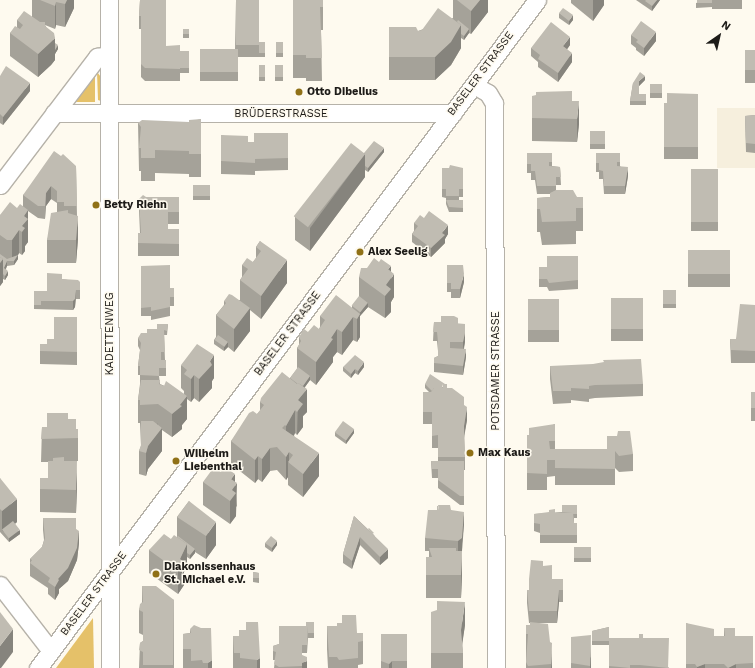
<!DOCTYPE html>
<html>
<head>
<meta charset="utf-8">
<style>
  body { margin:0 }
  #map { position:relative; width:755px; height:668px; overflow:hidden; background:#fefaef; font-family:"Work Sans",sans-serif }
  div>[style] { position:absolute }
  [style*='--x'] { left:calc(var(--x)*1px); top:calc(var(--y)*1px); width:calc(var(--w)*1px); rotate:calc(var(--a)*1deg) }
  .built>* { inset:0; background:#f6efdd; transform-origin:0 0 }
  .green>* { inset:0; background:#e5c169 }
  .roads { filter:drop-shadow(1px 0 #b6b2a9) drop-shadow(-1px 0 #b6b2a9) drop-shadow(0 1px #b6b2a9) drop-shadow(0 -1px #b6b2a9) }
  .minor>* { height:17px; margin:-8.5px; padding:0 8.5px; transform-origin:8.5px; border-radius:8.5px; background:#fff }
  .wall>* { inset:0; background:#a5a299; transform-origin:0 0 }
  .shaded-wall>* { inset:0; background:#86847d }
  .building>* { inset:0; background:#c0bcb2; transform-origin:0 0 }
  .dots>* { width:11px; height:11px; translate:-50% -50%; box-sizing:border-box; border:2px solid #fefaef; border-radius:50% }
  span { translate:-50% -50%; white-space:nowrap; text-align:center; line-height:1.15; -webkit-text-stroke:3px #fefaef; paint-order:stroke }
  .street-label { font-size:11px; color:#1d1b18 }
  .poi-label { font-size:11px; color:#1d1b18; font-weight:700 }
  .left { translate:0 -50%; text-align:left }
  .north { position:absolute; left:699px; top:16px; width:40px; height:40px; -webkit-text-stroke:3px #fefaef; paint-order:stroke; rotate:34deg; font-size:11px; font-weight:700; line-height:16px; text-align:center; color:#1d1b18 }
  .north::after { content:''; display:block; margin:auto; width:14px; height:18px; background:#1d1b18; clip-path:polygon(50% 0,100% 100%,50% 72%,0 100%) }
</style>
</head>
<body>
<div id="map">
  <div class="built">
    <i style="left:717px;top:108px;width:38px;height:60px"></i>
  </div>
  <div class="green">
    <i style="clip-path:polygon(95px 71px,95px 102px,71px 102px)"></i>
    <i style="clip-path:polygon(97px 72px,101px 77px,101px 101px,98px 100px)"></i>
    <i style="clip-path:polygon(93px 618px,94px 668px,56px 668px)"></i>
  </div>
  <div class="roads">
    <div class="minor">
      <i style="--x:109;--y:0;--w:668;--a:89.91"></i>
      <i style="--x:474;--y:85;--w:16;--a:30"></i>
      <i style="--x:488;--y:93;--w:12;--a:59"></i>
      <i style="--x:494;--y:103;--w:565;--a:89.8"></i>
      <i style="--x:54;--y:113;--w:399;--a:0"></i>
      <i style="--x:0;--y:185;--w:161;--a:-52.8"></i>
      <i style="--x:97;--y:57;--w:12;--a:-9"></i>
      <i style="--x:0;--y:585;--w:83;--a:52.3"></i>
      <i style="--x:38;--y:668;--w:834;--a:-53.24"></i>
    </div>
  </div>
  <div class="wall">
    <i style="clip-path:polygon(32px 0,74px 0,74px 8px,65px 27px,56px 25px,55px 29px,45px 25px,58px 49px,55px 54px,55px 60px,51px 65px,38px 77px,10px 56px,10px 33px,17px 27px,17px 20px,32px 17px)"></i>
    <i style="clip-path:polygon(140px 0,166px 46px,180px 51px,189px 51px,189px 73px,180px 73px,180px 60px,180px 81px,145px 81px,141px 77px,141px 29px,139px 29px,139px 16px)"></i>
    <i style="clip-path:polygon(236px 0,259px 0,259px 53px,265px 42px,265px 57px,238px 57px,238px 81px,200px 81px,200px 49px,235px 49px)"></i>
    <i style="clip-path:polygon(293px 0,323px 0,323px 30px,321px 30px,322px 81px,306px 81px,306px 78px,293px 78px)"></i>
    <i style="clip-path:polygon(453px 0,488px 0,488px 12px,471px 34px,469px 33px,464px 40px,461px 38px,461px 48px,451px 65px,435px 80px,389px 80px,389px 27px,418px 31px,453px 18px)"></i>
    <i style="clip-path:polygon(571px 0,604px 0,604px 5px,593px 21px,571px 3px)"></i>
    <i style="clip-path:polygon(636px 0,660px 0,652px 11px)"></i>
    <i style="clip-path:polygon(712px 0,712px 7px,696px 8px,696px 3px)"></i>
    <i style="left:712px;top:0;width:30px;height:9px"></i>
    <i style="clip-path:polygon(559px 13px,573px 20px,569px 25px,559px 18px)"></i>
    <i style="left:183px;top:29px;width:6px;height:9px"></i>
    <i style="clip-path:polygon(631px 35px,656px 41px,644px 56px,636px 50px,636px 48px,631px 44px)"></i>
    <i style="left:276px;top:42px;width:7px;height:15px"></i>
    <i style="clip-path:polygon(570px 45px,567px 49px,572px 62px,558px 82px,538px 67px,538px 62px,531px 56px,531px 48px)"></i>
    <i style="left:755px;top:50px;width:33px;height:10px;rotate:90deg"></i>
    <i style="left:259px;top:65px;width:6px;height:16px"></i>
    <i style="left:275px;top:65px;width:8px;height:16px"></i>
    <i style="clip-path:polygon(0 76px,30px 91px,3px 125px,0 123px)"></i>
    <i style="clip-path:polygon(645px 80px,639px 86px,639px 94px,646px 94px,646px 105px,630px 105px,630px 101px,633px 83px)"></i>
    <i style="left:650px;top:84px;width:12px;height:14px"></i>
    <i style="clip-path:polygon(698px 94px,698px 159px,664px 159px,664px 103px,667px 103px)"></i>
    <i style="clip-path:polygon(532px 96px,572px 101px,579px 124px,577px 142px,532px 141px)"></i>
    <i style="clip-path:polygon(755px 115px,755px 153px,746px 152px,745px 116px)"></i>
    <i style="clip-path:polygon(201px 119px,201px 177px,189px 177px,189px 174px,155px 173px,155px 181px,141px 181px,141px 171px,139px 171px,138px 123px,189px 122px)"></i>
    <i style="left:590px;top:131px;width:15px;height:18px"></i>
    <i style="clip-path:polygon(288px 133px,288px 170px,255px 171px,255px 175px,221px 174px,221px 135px,248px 142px,254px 142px)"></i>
    <i style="clip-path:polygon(384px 152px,368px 172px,365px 170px,365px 177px,310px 251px,295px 240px,295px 217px,364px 153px)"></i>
    <i style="clip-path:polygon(527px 153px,552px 153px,552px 166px,560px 167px,561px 185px,556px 185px,556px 190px,577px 197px,583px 197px,583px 231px,576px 231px,576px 244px,542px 245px,540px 232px,537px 232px,537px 198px,550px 197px,550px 194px,537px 194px,535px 180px,531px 180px,531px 173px,527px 173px)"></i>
    <i style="clip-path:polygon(596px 153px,620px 153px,620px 166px,628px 176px,625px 194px,604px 194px,603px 179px,599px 179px,599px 172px,596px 172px)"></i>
    <i style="clip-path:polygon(76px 166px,77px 216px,78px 239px,76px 263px,47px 263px,47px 240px,57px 212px,57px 203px,51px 199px,46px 206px,45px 219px,38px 218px,28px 211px,28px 242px,25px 246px,25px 251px,22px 255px,19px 253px,18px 255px,18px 259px,14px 265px,7px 266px,6px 269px,8px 275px,5px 280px,3px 279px,3px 282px,0 286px,0 215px,23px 206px,23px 195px)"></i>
    <i style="clip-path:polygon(442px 168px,463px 168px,463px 197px,459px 197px,459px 200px,463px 200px,463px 212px,449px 212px,446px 204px,446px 198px,442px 197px)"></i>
    <i style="left:691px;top:169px;width:27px;height:62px"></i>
    <i style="left:193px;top:185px;width:17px;height:15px"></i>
    <i style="clip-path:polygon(146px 197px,179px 197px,179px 224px,168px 224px,168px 229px,179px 229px,179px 256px,138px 256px,138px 233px,140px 233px,139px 211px,139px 199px)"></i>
    <i style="clip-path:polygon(424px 218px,448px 234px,445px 239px,445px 243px,431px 257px,412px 242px,412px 234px,414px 231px,414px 223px)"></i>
    <i style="clip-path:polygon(260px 241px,287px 283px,261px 319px,250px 310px,250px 331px,234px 352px,228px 347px,224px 351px,214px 344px,214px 340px,216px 337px,216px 315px,224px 305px,224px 301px,240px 300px,240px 280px,242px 277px,242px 265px,253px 262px,256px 258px,256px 247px)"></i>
    <i style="left:688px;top:250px;width:42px;height:37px"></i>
    <i style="clip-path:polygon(578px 256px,578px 289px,549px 291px,547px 287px,539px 287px,539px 267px,547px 267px)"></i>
    <i style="clip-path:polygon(447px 265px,464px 282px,460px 298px,451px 298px,451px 292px,447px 292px)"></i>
    <i style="clip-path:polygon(141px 266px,170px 288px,174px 288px,174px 306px,170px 306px,170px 316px,151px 320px,151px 316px,141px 316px)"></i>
    <i style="clip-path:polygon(391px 271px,394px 297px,391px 302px,391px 312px,385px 318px,368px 307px,360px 316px,360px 337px,357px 342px,353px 340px,342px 355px,337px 352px,333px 357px,333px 362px,316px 385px,310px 380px,305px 387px,307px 412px,303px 416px,303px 427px,297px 435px,295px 433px,294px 436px,319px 476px,303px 497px,288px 485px,288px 477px,286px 480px,277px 470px,270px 471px,262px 482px,258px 479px,255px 483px,231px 464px,231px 441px,257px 414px,260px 411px,260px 402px,290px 378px,297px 369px,297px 348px,299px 345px,299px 337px,308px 332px,319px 329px,320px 327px,320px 316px,352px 308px,352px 306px,359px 297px,359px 277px)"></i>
    <i style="clip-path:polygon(62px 279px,80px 282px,80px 299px,76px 299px,75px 307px,73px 310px,34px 309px,34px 291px,47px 291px)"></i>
    <i style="left:663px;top:290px;width:13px;height:18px"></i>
    <i style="left:643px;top:298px;width:43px;height:32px;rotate:90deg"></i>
    <i style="left:528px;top:299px;width:31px;height:43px"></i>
    <i style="clip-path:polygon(755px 305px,755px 363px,731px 363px,730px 339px,736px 339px)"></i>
    <i style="clip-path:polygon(77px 317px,77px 365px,40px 364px,40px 344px,47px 344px,54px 339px)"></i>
    <i style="clip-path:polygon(434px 322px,465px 324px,465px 342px,464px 349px,466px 357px,463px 375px,434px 372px,434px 358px,438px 356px,438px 351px,437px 341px,433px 341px)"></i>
    <i style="clip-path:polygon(168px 324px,167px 335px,164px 335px,165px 360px,166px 360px,166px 376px,159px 376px,160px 384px,184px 394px,184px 391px,181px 388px,181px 365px,214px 378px,212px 381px,212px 388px,199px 402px,194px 398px,191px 402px,187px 399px,187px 419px,182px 425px,182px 429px,172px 437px,162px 430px,162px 451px,148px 469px,146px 476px,139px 474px,139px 451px,141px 446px,140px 423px,138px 423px,138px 400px,140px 384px,140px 375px,138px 375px,138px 366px,140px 350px,138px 346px,138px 338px)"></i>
    <i style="clip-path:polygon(550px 366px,643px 384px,643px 396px,595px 398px,589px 399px,589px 402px,571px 400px,571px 403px,553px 404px,550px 379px)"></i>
    <i style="clip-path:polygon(343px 367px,364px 367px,358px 375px,355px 373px,351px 378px,343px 371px)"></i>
    <i style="clip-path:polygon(425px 384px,447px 388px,464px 405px,467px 420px,464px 435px,465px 457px,465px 470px,464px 470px,464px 505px,460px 505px,438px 488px,438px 478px,432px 478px,431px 461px,438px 461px,438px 448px,432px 448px,432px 424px,423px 424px,423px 392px,429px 392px,425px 388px)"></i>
    <i style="left:751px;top:392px;width:4px;height:29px"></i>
    <i style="clip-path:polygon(68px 419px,76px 429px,78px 429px,78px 461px,75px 461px,77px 484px,76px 513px,40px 512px,40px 478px,48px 478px,48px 462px,41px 462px,42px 427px,47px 427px)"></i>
    <i style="clip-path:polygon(555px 424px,555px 449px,607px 449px,633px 454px,633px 471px,619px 472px,615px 468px,615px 485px,555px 485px,555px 476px,547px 477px,547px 490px,527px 490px,527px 435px,529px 435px)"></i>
    <i style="clip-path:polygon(335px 432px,354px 433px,346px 444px,335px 436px)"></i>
    <i style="clip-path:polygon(0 478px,17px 522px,15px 524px,20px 534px,9px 542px,0 532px)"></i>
    <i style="clip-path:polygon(203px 482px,235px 482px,237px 506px,236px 507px,236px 516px,230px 524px,203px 505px)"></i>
    <i style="clip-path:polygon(189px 501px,216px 545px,206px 559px,195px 552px,195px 553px,190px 559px,187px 557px,187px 567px,184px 572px,184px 585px,178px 594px,149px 573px,149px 550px,171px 539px,177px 537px,177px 517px)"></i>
    <i style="clip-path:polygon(577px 505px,577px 518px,574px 518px,574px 523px,577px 523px,577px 543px,540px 543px,540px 533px,534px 531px,534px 514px,562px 512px)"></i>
    <i style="clip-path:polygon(451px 510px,464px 524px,461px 551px,462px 574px,461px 598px,426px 598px,426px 557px,429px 557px,429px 551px,425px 551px,425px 538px)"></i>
    <i style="clip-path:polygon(354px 516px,374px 535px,388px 558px,380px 565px,360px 545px,352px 569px,343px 563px,343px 554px)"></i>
    <i style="clip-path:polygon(43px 518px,76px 529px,79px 543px,77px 560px,68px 581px,59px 589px,59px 593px,55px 600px,48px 594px,48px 588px,30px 576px,30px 559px,42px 547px,44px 540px,43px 530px)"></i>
    <i style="clip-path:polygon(265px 543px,277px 545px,272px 552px,265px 547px)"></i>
    <i style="left:574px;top:547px;width:17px;height:15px"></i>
    <i style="clip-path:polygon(543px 566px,552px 579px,563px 579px,563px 602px,559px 602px,557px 623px,539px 623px,552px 668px,526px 668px,526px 625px,530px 625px,530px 623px,529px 623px,527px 603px,527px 590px,529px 590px)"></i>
    <i style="clip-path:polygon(253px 572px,259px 573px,259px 583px,253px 582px)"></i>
    <i style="clip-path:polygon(142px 586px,174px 600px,174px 668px,139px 668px,140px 643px,143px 641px,143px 635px,139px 633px,139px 610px,142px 602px)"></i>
    <i style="clip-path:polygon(431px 612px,465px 625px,462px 643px,463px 653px,463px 668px,431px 668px)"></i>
    <i style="clip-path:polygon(246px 622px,260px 668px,233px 668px,233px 636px,239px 636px,246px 630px)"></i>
    <i style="clip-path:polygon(306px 622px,314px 622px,314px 638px,308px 638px,307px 653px,302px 653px,302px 655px,307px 668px,274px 668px,275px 660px,273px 660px,273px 646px,279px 644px,306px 626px)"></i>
    <i style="clip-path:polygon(686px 623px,714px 636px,724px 636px,724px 628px,735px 636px,753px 636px,753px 668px,686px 668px)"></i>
    <i style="clip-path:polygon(327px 626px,357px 633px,363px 633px,363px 664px,358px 665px,358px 668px,328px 668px,327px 649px)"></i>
    <i style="clip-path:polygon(609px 627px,609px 645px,592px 645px,592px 631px)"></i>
    <i style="clip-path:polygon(190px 629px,212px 668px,183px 668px,183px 634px,190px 633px)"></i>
    <i style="left:381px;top:634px;width:26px;height:34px"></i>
    <i style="clip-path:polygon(571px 637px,591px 658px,591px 668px,571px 668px)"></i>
    <i style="clip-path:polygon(609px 638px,643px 638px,669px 668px,609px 668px)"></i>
  </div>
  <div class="shaded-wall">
    <i style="clip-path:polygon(67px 0,74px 0,74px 8px,65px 27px,65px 4px)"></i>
    <i style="clip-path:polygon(480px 0,488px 0,488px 12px,471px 34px,471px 11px)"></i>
    <i style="clip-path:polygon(593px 0,604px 0,604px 5px,593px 21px)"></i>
    <i style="clip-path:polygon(657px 0,660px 0,652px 11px,652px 6px)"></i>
    <i style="clip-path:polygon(56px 2px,56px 25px,55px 29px,55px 6px)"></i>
    <i style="clip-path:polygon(573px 15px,573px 20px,569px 25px,569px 21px)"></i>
    <i style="clip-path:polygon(461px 25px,461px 48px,451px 65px,435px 80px,435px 57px)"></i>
    <i style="clip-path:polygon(469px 29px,469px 33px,464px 40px,464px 36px)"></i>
    <i style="clip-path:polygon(656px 32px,656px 41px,644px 56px,644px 48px)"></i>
    <i style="clip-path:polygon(570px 37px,570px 45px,563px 55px,563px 46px)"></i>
    <i style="clip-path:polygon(55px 38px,55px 50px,58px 45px,58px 49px,55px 54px,55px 60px,51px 65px,38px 77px,38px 54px)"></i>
    <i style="clip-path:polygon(572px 53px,572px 62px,558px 82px,558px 73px)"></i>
    <i style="clip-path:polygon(645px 76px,645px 80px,639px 86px,639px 81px)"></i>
    <i style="clip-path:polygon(30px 83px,30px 91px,3px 125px,3px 117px)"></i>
    <i style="clip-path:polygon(579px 101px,579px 124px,577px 142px,577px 119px)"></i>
    <i style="clip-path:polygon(384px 148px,384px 152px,368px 172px,368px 168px)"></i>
    <i style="clip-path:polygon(365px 154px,365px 177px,310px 251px,310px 228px)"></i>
    <i style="clip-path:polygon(628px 167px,628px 176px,625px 194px,625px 186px)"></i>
    <i style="clip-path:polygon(51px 186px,51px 199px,46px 206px,45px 219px,46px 193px)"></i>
    <i style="clip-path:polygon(28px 210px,28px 242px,25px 246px,25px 251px,22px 255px,22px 226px,24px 216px)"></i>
    <i style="clip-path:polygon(78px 216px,78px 239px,76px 263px,76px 240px)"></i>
    <i style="clip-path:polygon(448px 225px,448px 234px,445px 239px,445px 243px,431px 257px,431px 248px)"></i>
    <i style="clip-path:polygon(19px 230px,19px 253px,18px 255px,18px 259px,14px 265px,14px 261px,12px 261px,12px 240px)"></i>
    <i style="clip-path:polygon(3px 259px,3px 282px,0 286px,0 263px)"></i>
    <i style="clip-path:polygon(287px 260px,287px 283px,261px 319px,261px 296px)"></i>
    <i style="clip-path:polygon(7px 261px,7px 266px,4px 272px,4px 268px)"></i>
    <i style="clip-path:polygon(391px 266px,391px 279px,394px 274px,394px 297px,391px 302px,391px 312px,385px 318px,385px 296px,386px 285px,388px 269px)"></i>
    <i style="clip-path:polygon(8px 271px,8px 275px,5px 280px,5px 276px)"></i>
    <i style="clip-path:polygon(464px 274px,464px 282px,460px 298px,460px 289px)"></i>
    <i style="clip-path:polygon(76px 290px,75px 307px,73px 310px,73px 301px)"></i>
    <i style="clip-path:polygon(368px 303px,368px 307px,360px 316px,360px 337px,357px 342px,357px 319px,360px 314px,360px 312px)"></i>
    <i style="clip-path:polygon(250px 308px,250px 331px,234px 352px,234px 329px)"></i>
    <i style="clip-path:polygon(353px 317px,353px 340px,342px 355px,342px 332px)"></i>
    <i style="clip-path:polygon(337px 329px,337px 352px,333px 357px,333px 362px,316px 385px,316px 362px,331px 338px)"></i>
    <i style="clip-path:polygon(465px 333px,465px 342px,463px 351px,463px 342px)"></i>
    <i style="clip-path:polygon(228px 342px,228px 347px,224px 351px,224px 347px)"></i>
    <i style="clip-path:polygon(466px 349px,466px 357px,463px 375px,463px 366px)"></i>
    <i style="clip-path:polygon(214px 355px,214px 378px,212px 381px,212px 388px,199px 402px,199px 379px,210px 361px)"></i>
    <i style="clip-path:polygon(364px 362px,364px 367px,358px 375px,358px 371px)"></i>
    <i style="clip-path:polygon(355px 369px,355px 373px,351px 378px,351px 374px)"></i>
    <i style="clip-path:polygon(194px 375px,194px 398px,191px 402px,191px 379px)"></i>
    <i style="clip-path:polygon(310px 376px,310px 380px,302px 391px,302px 387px)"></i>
    <i style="clip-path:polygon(307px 389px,307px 412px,303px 416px,303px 427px,297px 435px,298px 400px)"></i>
    <i style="clip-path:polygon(187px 396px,187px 419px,182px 425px,182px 429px,172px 437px,172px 414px)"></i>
    <i style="clip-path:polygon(467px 407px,467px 420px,464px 438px,464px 426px)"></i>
    <i style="clip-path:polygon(295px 410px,295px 433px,286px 449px,286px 426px)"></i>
    <i style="clip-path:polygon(158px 423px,158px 427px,162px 428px,162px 451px,148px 469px,146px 476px,146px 453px,148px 446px)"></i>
    <i style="clip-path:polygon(354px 429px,354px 433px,346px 444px,346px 440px)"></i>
    <i style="clip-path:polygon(270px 448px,270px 471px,262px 482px,262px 459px)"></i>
    <i style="clip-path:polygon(289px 452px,289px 463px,288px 462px,288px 477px,286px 480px,286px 457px)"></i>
    <i style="clip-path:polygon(319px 453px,319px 476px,303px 497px,303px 474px)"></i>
    <i style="clip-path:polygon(258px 456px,258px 479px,255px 483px,255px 460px)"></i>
    <i style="clip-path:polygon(77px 461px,77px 484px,76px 513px,76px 490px)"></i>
    <i style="clip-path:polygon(235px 474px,235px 486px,237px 483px,236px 516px,230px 524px,230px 501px,231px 479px)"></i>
    <i style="clip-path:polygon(17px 499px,17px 522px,4px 532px,2px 530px,2px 534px,2px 511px)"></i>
    <i style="clip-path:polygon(464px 512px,464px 524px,462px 551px,458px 553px,458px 541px)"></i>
    <i style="clip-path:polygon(216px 522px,216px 545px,206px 559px,206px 536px)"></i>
    <i style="clip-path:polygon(20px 530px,20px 534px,9px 542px,9px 538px)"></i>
    <i style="clip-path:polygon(79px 531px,79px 543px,77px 560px,68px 581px,59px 589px,59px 593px,55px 600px,55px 587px,58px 579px)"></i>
    <i style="clip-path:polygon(360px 537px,360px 545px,352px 569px,352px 561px)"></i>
    <i style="clip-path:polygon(277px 541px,277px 545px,272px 552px,272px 548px)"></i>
    <i style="clip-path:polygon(187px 544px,187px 567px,184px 572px,184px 585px,178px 594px,178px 571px,180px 559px)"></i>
    <i style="clip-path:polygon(195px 549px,195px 553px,190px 559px,190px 555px)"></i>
    <i style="clip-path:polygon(388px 549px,388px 558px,380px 565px,380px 557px)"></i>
    <i style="clip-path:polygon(462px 551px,462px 574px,461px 598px,461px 575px)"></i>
    <i style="clip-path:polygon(559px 590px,559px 602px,557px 623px,557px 611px)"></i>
    <i style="clip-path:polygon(465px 602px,465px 625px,461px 653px,461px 630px)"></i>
    <i style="clip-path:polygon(13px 629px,13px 652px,1px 668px,0 668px,0 646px)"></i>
    <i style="clip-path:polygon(591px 635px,591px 668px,590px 668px)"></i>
    <i style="clip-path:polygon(552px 643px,552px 668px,551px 668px)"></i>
    <i style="clip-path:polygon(260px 658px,260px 668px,257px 668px,257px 660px)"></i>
    <i style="clip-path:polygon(212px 660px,212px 668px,208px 668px,208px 663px)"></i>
    <i style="clip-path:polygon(307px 661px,307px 668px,302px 668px,302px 663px)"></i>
    <i style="clip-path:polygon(392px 661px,392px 668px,389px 668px,389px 664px)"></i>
    <i style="clip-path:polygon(705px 664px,705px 668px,697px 668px,697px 667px)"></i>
    <i style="clip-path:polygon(736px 664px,736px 668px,728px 668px)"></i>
  </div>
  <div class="building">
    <i style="clip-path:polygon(40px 0,67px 0,65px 4px,56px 2px,55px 6px)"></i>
    <i style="clip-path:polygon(140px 0,166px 0,166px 46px,180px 45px,180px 69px,145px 68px,141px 64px,141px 16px,139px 16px)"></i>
    <i style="left:236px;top:0;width:23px;height:45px"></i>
    <i style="clip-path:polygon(293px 0,323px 0,323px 7px,320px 7px,322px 58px,306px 58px,306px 55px,293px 55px)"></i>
    <i style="clip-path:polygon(457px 0,480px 0,471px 11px)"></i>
    <i style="clip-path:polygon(646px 0,657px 0,652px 6px,645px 1px)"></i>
    <i style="left:697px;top:0;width:15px;height:3px"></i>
    <i style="clip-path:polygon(438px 8px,461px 25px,451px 42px,435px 57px,389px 57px,389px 27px,416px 27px,418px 31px,422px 30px)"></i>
    <i style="clip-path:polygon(563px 8px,573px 15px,569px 21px,559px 13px)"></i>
    <i style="clip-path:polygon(24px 11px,40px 22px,45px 22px,45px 26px,54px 33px,55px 38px,51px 42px,38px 54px,10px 33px,15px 26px,20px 29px,23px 25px,17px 20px)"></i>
    <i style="clip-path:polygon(458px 20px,469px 29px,464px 36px,461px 34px,461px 25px,457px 22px)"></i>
    <i style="clip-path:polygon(641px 21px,656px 32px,644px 48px,636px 42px,638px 40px,631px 35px)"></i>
    <i style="clip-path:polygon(551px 22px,570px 37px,563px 46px,572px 53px,558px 73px,538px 59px,540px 55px,531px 48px)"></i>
    <i style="left:183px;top:29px;width:6px;height:5px"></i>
    <i style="left:259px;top:42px;width:6px;height:11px"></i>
    <i style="left:276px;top:42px;width:7px;height:11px"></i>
    <i style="clip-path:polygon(55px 43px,58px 45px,55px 50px)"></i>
    <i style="left:200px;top:49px;width:38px;height:23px"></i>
    <i style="left:755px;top:50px;width:20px;height:10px;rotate:90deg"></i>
    <i style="left:180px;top:51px;width:9px;height:17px"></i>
    <i style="left:259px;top:65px;width:6px;height:12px"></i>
    <i style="left:275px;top:65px;width:8px;height:12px"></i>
    <i style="clip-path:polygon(6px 66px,30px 83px,3px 117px,0 114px,0 76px)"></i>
    <i style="clip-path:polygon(640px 72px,645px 76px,639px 81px,639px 94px,646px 94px,646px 101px,630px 101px,633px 83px)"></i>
    <i style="left:650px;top:84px;width:12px;height:9px"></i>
    <i style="clip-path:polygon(572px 91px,572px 101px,579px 101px,577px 119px,532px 118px,532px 96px,536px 95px,536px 92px)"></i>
    <i style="clip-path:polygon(667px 93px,698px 94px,698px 147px,664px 147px,664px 103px,667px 103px)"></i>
    <i style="clip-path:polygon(755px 115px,755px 144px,746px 143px,745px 116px)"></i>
    <i style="clip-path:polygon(201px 119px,201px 154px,189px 154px,189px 151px,155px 150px,155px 158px,141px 158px,141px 148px,139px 148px,141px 127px,138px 123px,142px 120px,189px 122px,189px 120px)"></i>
    <i style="left:590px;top:131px;width:15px;height:13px"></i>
    <i style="clip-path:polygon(254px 133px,288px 133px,288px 158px,255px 159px,255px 163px,221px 161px,221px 135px,248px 136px,248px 142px,254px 142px)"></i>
    <i style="clip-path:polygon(374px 141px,384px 148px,368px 168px,365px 166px,365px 154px,364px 153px)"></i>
    <i style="left:351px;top:143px;width:18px;height:93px;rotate:38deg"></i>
    <i style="clip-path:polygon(54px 151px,61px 156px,63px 154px,76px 166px,77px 206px,64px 206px,64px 202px,57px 202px,57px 191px,51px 186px,46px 193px,45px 206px,38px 206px,23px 195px)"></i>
    <i style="clip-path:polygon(527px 153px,552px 153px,552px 162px,549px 162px,549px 166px,560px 167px,561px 177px,556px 177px,556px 186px,537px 186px,535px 171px,531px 171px,531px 164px,527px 164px)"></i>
    <i style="clip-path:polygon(596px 153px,620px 153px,620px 162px,617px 162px,617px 166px,628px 167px,625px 186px,604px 186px,603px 171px,599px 170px,599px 163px,596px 163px)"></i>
    <i style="clip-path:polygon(450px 165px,463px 168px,463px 189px,459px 189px,459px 196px,446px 196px,446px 189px,442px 189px,442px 168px,449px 168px)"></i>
    <i style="left:691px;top:169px;width:27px;height:53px"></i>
    <i style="left:193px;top:185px;width:17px;height:11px"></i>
    <i style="clip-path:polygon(556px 190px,573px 190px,577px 197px,583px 197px,583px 208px,576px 208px,576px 221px,542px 222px,540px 209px,537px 209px,537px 198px,550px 197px,550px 193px)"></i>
    <i style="clip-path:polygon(143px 195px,146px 197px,179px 197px,179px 212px,168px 212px,168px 229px,179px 229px,179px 244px,138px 243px,138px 233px,141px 233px,139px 199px)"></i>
    <i style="clip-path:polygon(446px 200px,463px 200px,463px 208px,449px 207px)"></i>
    <i style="clip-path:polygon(10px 202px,17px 208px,20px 204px,28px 210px,24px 216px,28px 219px,22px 226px,25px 228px,22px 232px,19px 230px,12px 240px,7px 240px,0 235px,0 215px)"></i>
    <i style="clip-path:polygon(68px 210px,68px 213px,78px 216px,76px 240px,47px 240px,51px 213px)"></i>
    <i style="clip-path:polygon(429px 211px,448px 225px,442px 233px,445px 235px,431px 248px,412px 234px,418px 226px,414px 223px,420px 215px,424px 218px)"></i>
    <i style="clip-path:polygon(260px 241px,287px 260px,261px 296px,240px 280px,248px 269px,242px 265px,247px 258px,253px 262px,261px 251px,256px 247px)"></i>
    <i style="left:688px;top:250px;width:42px;height:24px"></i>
    <i style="clip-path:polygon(0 254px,7px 259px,18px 255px,14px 261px,7px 261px,4px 268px,8px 271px,5px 276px,3px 274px,3px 259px,0 257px)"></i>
    <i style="clip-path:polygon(547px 256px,578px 256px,578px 280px,549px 283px,547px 279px,539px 279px,539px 267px,547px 267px)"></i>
    <i style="clip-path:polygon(0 257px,3px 259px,0 263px)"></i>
    <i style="clip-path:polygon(374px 258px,379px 262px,381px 259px,391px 266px,388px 269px,394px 274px,386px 285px,391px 289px,385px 296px,359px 277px,361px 268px,367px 268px)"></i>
    <i style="clip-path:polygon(170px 265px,170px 288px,174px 288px,174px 297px,170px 297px,170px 307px,151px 311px,151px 307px,141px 308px,141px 266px)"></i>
    <i style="clip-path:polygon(447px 265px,463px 265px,464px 274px,460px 289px,451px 289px,451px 283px,447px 283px)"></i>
    <i style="clip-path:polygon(47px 273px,62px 274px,62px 279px,78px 280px,80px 282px,80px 290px,76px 290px,75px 299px,73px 301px,41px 301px,41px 291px,47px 291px)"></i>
    <i style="left:663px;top:290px;width:13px;height:14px"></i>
    <i style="left:34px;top:291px;width:7px;height:14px"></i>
    <i style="clip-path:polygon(229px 294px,232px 295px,250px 308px,234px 329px,216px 315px,226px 303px,224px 301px)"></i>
    <i style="clip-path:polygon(336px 295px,360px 314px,357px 319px,353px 317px,342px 332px,337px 329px,331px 338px,333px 339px,316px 362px,297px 348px,301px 341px,299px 337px,304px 329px,308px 332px,314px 325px,319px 329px,325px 320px,320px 316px)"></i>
    <i style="left:359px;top:296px;width:11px;height:12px;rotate:38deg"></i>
    <i style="left:643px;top:298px;width:31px;height:32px;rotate:90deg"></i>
    <i style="left:528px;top:299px;width:31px;height:31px"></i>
    <i style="clip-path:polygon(740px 304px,755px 305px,755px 351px,731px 350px,730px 339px,736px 339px)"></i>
    <i style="clip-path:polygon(441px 316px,454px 316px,458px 318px,458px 324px,465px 324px,465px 333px,463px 342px,450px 342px,450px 348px,466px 349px,463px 366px,434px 363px,434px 358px,438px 356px,438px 342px,437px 332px,433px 332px,434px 322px,441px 322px)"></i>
    <i style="clip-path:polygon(54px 317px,77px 317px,77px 352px,40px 351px,40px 344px,47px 344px,47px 339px,54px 339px)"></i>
    <i style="clip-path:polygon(157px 324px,168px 324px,167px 331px,164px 330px,164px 329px,157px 329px)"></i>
    <i style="clip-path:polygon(147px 329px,164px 329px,165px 352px,161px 352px,161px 360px,166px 360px,166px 368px,159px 368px,159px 376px,140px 375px,140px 366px,138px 366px,141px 343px,138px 338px,141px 333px,147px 333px)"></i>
    <i style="left:218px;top:335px;width:12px;height:6px;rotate:35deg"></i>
    <i style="clip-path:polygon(197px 344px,214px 355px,210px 361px,212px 365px,199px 379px,194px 375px,191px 379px,184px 374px,187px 370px,181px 365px)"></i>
    <i style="clip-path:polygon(355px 355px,364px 362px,358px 371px,355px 369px,351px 374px,343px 367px)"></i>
    <i style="clip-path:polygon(641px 359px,643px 384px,595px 385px,589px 386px,589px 389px,571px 388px,571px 391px,553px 391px,550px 366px,593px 364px,604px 362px,603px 360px)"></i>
    <i style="clip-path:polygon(298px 367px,310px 376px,303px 386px,298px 383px,298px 384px,290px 378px)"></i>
    <i style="clip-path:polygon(282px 372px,297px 384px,298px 383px,307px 389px,298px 400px,303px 404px,297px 412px,295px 410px,286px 426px,285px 425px,282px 428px,319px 453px,303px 474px,288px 462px,293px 455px,289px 452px,286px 457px,277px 447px,270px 448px,262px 459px,258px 456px,255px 460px,231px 441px,249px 413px,253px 411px,257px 414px,264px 405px,260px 402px,261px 398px)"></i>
    <i style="clip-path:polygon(430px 374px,445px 384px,443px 384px,442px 388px,434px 388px,432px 391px,425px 384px)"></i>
    <i style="clip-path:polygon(141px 380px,160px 380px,159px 384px,164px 386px,166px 381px,187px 396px,180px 405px,182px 406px,172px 414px,158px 404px,140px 405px,140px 400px,138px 400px)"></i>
    <i style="clip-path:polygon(443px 384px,447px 384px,447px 388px,452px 388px,464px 397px,464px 405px,467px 407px,464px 426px,465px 457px,438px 457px,438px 435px,432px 436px,432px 412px,423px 412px,423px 392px,431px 392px,434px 388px,443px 388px)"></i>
    <i style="left:751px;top:392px;width:4px;height:16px"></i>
    <i style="clip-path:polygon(47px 413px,68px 413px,68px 419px,76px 419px,76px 429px,78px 429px,78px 438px,41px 439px,42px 427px,47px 427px)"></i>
    <i style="clip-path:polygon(141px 421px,153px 421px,162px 428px,148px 446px,146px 453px,139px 451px,141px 445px)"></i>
    <i style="left:343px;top:421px;width:14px;height:14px;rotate:36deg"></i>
    <i style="clip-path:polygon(555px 424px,555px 441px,549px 441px,550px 449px,607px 449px,607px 436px,617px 436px,618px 431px,630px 431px,633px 454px,619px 456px,615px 451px,615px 469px,555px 468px,555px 460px,547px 460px,547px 474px,527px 473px,527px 435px,529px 435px,529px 428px)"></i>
    <i style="clip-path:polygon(64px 457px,64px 461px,77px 461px,76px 490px,40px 489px,40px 478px,48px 478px,48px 461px,53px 461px,53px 458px)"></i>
    <i style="clip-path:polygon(431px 461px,464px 461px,464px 496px,460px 496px,438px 480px,438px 469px,432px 469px)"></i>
    <i style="clip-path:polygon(214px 467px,221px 472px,225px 467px,235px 474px,231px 479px,237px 483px,232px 490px,236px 493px,230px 501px,203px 482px)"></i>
    <i style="clip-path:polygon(0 478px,17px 499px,2px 511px,0 509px)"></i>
    <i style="clip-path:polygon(189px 501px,216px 522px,206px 536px,177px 517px)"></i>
    <i style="clip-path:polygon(438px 505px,450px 505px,451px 510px,464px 512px,462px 538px,458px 541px,425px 538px,428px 510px,439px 510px)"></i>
    <i style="clip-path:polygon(562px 505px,577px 505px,577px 514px,573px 514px,573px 512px,562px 512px)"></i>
    <i style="clip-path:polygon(437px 506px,438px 506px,439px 510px,437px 510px)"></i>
    <i style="clip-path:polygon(555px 509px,555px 513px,573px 512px,574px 523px,577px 523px,577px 535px,540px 535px,540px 524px,534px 523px,534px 514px,549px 512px,549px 510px)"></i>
    <i style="clip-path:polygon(354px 516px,388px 549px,380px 557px,360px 537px,352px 561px,343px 554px)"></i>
    <i style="clip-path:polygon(43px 518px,76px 518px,76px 529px,79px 531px,77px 548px,68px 568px,58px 579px,59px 580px,55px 587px,48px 582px,50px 578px,30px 563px,32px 560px,30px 559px,42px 547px,45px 538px)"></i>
    <i style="left:13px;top:521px;width:11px;height:14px;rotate:52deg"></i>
    <i style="clip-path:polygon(369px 528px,374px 533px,372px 534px,368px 529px)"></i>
    <i style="clip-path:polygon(164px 534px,171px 539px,174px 535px,187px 544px,180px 559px,184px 562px,178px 571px,149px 550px)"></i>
    <i style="clip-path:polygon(178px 536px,195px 549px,190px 555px,187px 553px,187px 544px,177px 537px)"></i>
    <i style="clip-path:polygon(271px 536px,277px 541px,272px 548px,265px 543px)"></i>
    <i style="left:574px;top:547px;width:17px;height:11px"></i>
    <i style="clip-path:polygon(429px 548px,456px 548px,456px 551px,462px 551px,461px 575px,426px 575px,426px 557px,432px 557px)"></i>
    <i style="clip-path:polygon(531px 560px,543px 561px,543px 566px,552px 565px,552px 579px,529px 579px)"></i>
    <i style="clip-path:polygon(253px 572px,259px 573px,259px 578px,253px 578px)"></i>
    <i style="clip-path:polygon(529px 579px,563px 579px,563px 590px,559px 590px,557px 611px,529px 611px,527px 590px,529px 590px)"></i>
    <i style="clip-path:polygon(142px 586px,156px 586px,174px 600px,173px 665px,143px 665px,143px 652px,139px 650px,140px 643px,143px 641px,143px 612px,139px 610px,140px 604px,143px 602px)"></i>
    <i style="clip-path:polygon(437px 601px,465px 602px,461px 630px,463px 653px,431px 653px,431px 612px,437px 610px)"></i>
    <i style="clip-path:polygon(0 612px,13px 629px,0 646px)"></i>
    <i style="clip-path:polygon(342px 615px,356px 615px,357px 633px,363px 633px,363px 641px,358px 642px,358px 658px,339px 660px,337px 657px,329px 657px,327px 626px,337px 626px,337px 623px,342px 623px)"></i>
    <i style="clip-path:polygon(246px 622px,258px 622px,260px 658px,257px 660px,240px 658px,240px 653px,234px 653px,233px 636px,239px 636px,239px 630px,246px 630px)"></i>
    <i style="clip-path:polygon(306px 622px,314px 622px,314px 633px,308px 633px,308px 626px,306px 626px)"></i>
    <i style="clip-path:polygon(530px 622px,548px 624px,550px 642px,552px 643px,551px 664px,528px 666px,526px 662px,528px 634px,526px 634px,526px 625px,530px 625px)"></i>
    <i style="clip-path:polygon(686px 623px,714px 629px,714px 636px,725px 636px,724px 628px,735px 628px,735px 636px,753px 636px,753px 663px,736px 664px,728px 668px,724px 664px,705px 664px,697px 667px,695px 664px,686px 664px)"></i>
    <i style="clip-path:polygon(194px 625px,201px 628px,211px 628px,212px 660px,208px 663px,203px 663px,202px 660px,191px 661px,191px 649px,183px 649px,183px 634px,191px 633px,190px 629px)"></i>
    <i style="clip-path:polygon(279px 626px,308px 626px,307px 645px,302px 645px,302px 655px,307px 657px,307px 661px,302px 663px,302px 666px,279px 667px,274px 664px,276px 652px,273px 651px,273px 646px,279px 644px)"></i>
    <i style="clip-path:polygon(609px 627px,609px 641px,592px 641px,592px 631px)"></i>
    <i style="clip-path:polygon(381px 634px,407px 634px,407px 661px,392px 661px,389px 664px,381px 661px)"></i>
    <i style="left:639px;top:634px;width:4px;height:4px"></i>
    <i style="clip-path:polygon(591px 635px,590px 666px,571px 663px,571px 637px)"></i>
    <i style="clip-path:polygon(609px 638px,669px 638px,668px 668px,640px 665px,630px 665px,630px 668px,609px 666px)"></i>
  </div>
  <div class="dots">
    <i style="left:299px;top:92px;background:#907117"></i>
    <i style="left:96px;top:205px;background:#907117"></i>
    <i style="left:360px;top:252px;background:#907117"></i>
    <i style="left:470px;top:453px;background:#907117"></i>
    <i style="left:176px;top:461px;background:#907117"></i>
    <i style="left:156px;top:574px;background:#907117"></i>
  </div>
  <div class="street-label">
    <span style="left:481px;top:74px;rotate:-53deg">BASELER STRASSE</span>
    <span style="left:281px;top:114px">BRÜDERSTRASSE</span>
    <span style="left:110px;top:334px;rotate:-90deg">KADETTENWEG</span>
    <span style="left:288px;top:334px;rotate:-53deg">BASELER STRASSE</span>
    <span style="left:496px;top:371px;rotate:-90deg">POTSDAMER STRASSE</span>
    <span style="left:94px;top:594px;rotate:-53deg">BASELER STRASSE</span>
  </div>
  <div class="poi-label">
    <span class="left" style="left:307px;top:92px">Otto Dibelius</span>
    <span class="left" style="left:104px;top:205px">Betty Riehn</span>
    <span class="left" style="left:368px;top:252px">Alex Seelig</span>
    <span class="left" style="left:478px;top:453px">Max Kaus</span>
    <span class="left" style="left:184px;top:461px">Wilhelm<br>Liebenthal</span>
    <span class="left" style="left:164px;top:574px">Diakonissenhaus<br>St. Michael e.V.</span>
  </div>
  <div class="north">N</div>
</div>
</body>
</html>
